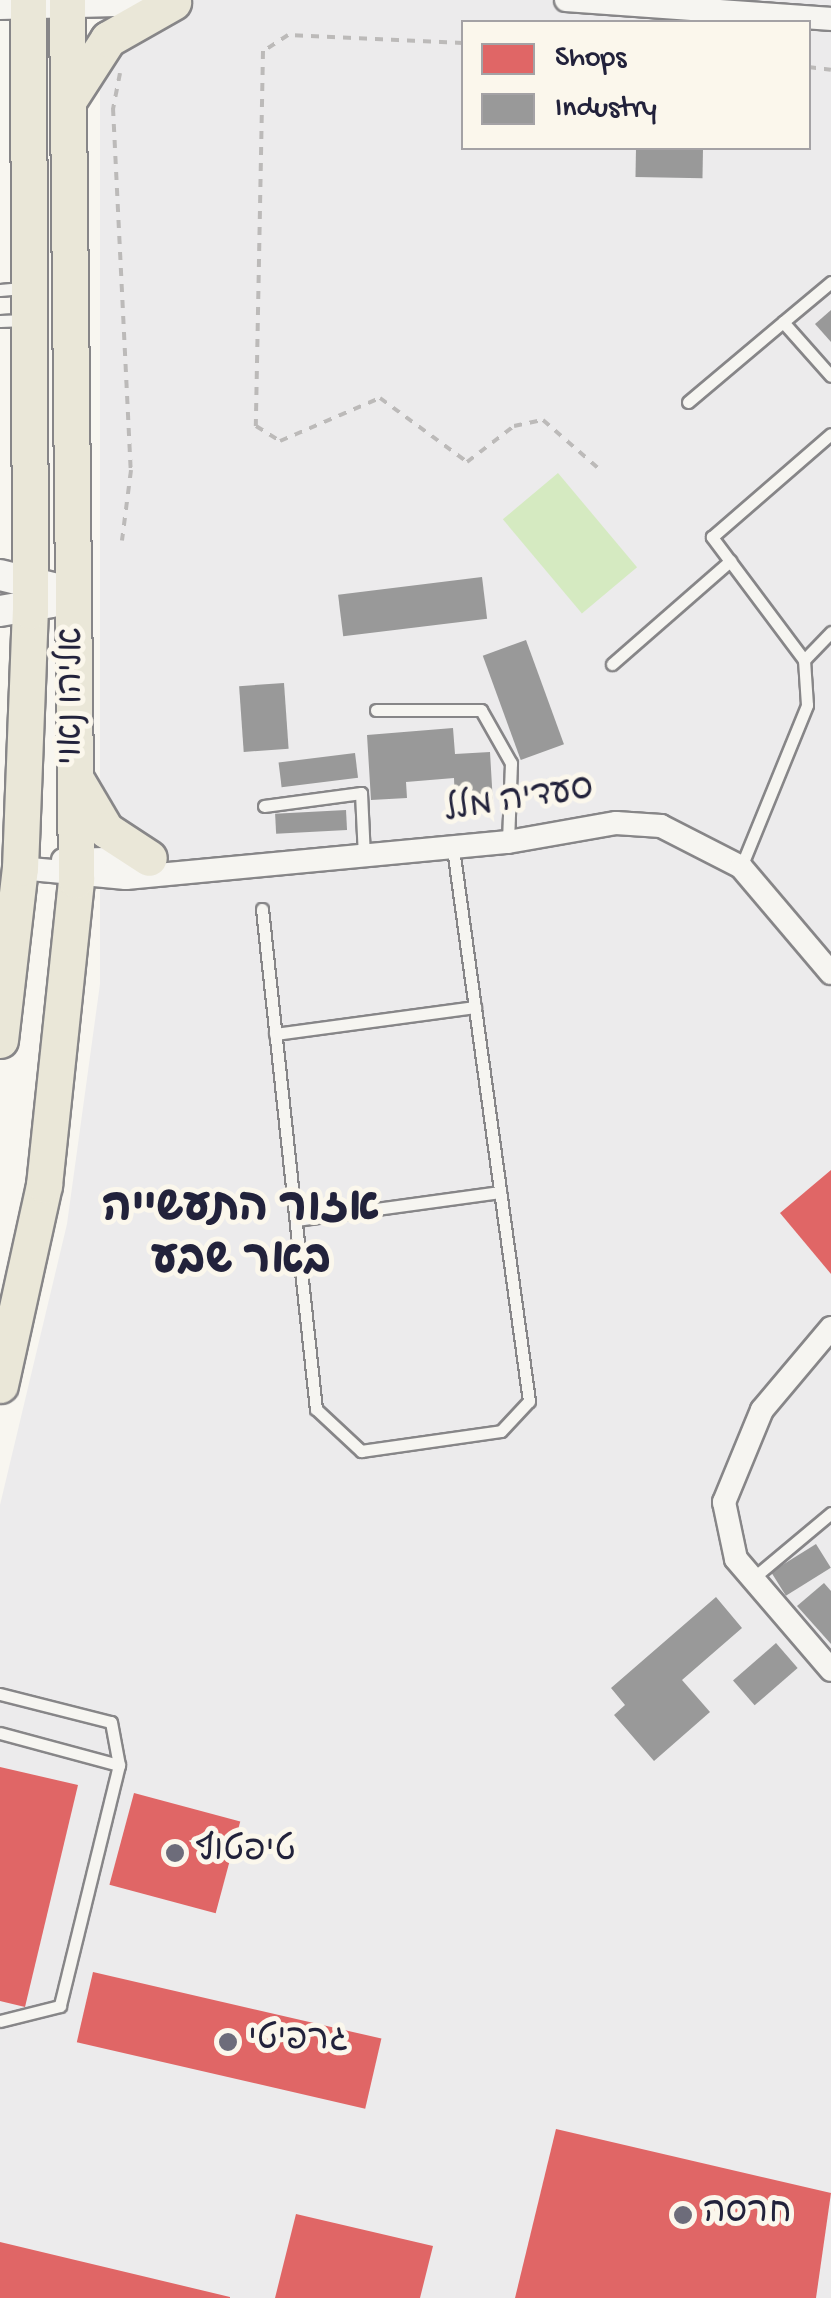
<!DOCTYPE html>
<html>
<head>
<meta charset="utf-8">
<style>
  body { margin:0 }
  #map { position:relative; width:831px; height:2298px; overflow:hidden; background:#f8f6f0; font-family:"Gochi Hand","Playpen Sans Hebrew",sans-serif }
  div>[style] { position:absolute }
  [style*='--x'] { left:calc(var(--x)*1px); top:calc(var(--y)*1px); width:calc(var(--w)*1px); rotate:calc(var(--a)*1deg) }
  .built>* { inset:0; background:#ecebec }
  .green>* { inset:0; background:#d5eac1; transform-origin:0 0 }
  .shops>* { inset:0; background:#e06666; transform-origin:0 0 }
  .industry>* { inset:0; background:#999; transform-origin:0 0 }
  .path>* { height:4px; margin-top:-2px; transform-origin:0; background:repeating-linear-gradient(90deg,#bcbab9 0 8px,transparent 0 16px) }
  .roads { filter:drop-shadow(2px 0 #878688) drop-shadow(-2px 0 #878688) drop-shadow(0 2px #878688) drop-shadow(0 -2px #878688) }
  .service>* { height:11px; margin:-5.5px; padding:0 5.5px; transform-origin:5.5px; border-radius:5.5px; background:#f6f5f1 }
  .minor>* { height:22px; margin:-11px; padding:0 11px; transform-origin:11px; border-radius:11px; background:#f6f5f1 }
  .secondary>* { height:30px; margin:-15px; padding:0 15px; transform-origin:15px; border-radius:15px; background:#f6f5f1 }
  .trunk>* { height:35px; margin:-17.5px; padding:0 17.5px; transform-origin:17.5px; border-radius:17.5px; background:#eae7d8 }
  .dots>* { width:28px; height:28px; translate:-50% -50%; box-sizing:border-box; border:5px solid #fbf7ec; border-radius:50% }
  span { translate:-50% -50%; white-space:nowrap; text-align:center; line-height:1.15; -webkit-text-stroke:10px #fbf7ec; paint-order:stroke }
  .street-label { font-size:35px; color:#22223b }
  .poi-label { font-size:35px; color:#22223b }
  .left { translate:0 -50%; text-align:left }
  .district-label { font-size:45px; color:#22223b; font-weight:700 }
  .legend { position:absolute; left:461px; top:20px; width:350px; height:130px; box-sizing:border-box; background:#fbf7ec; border:2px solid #a4a2a5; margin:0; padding:12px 18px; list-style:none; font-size:30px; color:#22223b }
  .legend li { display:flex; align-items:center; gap:20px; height:50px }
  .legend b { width:50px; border:2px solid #a4a2a5 }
</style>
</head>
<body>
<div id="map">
  <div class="built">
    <i style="clip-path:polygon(evenodd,100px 0,831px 0,831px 2298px,0 2298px,0 1505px,67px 1224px,100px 984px,100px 0,463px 22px,808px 22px,808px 148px,463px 148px,463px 22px)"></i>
  </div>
  <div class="green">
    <i style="left:558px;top:473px;width:123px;height:72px;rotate:50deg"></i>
  </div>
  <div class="shops">
    <i style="clip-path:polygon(831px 1170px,831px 1274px,780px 1213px)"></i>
    <i style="clip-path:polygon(0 1767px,78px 1785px,25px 2007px,0 2001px)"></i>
    <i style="left:134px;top:1793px;width:110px;height:95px;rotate:15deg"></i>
    <i style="left:93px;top:1972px;width:296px;height:72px;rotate:13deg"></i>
    <i style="clip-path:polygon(556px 2129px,831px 2193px,816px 2298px,515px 2298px)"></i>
    <i style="clip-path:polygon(296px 2214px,433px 2246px,420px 2298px,275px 2298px)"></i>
    <i style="clip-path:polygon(0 2242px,230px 2297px,230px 2298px,0 2298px)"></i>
  </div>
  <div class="industry">
    <i style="left:636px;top:148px;width:67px;height:29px;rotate:1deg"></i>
    <i style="clip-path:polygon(831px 310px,831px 342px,815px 324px)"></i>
    <i style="left:482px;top:577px;width:42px;height:145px;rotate:83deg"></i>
    <i style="left:526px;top:640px;width:111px;height:46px;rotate:70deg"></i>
    <i style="left:284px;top:683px;width:66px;height:45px;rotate:86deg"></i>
    <i style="clip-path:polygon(453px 728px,455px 754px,490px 752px,493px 803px,455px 806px,454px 778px,406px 782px,407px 798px,371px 800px,367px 735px)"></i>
    <i style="left:355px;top:753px;width:25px;height:77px;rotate:83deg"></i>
    <i style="left:346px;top:810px;width:20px;height:71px;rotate:87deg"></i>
    <i style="left:816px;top:1544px;width:28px;height:53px;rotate:58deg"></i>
    <i style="clip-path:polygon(824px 1583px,831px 1591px,831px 1644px,797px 1606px)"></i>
    <i style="clip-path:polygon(716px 1597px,742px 1628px,682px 1680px,710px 1712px,654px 1761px,614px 1715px,625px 1705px,611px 1688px)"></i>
    <i style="left:776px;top:1643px;width:33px;height:57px;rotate:49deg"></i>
  </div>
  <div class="path">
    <i style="--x:463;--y:43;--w:175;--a:-177.4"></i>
    <i style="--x:288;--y:35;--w:30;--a:147"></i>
    <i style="--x:263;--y:51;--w:375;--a:91.1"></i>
    <i style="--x:256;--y:426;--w:28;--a:32"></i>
    <i style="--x:280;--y:441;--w:109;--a:-23.3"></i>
    <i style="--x:380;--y:398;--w:108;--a:36.3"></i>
    <i style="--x:467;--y:462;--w:59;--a:-37.5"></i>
    <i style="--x:514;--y:426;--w:30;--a:-12"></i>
    <i style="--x:543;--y:420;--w:73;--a:41.1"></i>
    <i style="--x:808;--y:67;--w:23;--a:7"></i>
    <i style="--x:120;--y:73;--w:36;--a:101"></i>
    <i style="--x:113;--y:108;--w:362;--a:87.2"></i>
    <i style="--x:131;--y:470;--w:71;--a:97.3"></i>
  </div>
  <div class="roads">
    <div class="service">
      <i style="--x:831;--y:282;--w:62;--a:140.2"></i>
      <i style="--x:783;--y:322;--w:72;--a:48.4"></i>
      <i style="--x:0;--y:290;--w:25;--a:-5"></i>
      <i style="--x:0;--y:321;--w:26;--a:-2"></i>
      <i style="--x:688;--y:402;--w:124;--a:-40.1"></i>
      <i style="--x:804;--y:660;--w:39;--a:-46"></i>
      <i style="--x:612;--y:664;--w:157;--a:-41.1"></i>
      <i style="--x:376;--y:710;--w:105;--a:0"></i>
      <i style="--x:481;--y:710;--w:61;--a:60.5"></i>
      <i style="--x:511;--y:763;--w:79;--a:92.2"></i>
      <i style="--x:264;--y:806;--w:98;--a:-7.6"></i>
      <i style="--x:361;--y:793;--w:63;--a:87.3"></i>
      <i style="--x:741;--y:867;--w:175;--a:-67.8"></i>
      <i style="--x:807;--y:705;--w:45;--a:-93.8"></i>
      <i style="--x:804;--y:660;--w:154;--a:-126.8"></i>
      <i style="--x:712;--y:537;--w:157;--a:-40.9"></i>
      <i style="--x:262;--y:909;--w:503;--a:83.84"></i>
      <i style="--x:316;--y:1409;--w:62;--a:43"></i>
      <i style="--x:361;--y:1451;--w:141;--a:-8.1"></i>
      <i style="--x:501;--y:1431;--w:41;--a:-47"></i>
      <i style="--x:529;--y:1401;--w:558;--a:-97.83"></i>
      <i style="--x:275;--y:1034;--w:202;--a:-7.7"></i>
      <i style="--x:296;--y:1220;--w:206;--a:-7.8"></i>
      <i style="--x:752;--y:1579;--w:103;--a:-39.9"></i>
      <i style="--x:0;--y:1694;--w:114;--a:14.2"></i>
      <i style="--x:111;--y:1722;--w:44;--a:79.5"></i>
      <i style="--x:119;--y:1765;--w:248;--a:103.8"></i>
      <i style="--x:60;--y:2006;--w:62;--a:166"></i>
      <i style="--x:0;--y:1733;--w:123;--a:15.1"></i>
    </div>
    <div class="minor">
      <i style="--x:566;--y:0;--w:266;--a:4.1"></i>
      <i style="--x:0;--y:8;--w:156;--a:-1.5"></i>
      <i style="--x:63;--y:860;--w:83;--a:-1.4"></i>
      <i style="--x:20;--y:868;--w:106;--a:5.4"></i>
      <i style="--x:126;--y:878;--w:384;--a:-5.4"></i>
      <i style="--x:508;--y:842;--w:110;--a:-10"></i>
      <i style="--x:616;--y:823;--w:45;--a:3.8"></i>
      <i style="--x:661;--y:826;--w:90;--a:27.1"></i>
      <i style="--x:741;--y:867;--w:139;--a:49.7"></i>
      <i style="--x:831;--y:1328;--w:107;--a:130.1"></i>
      <i style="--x:762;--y:1410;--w:100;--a:112.4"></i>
      <i style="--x:724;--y:1502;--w:58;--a:78.1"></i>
      <i style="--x:736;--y:1559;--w:146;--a:49.4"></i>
    </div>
    <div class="secondary">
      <i style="--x:0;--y:575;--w:76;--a:13.7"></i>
      <i style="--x:0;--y:611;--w:53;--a:-9.8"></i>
    </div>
    <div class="trunk">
      <i style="--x:70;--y:98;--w:70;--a:-57.2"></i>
      <i style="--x:108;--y:39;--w:75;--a:-29.6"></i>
      <i style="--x:77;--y:781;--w:57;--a:59.4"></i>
      <i style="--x:106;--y:830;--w:51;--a:33.1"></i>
      <i style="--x:0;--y:1040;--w:173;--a:-83.4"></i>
      <i style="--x:20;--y:868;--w:257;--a:-87.8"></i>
      <i style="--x:30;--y:611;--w:611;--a:-90.19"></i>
      <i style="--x:0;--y:1385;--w:205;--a:-77.6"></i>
      <i style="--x:44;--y:1185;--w:307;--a:-84"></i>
      <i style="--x:76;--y:880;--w:880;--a:-90.59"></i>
    </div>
  </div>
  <div class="dots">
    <i style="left:175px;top:1853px;background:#6d6c7a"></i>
    <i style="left:228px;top:2042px;background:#6d6c7a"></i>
    <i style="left:683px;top:2215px;background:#6d6c7a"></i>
  </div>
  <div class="street-label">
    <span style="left:74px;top:696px;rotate:-90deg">אליהו נאוי</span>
    <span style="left:519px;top:802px;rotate:-9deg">סעדיה מלל</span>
  </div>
  <div class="poi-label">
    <span class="left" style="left:195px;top:1853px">טיפטוף</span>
    <span class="left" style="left:248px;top:2042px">גרפיטי</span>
    <span class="left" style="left:703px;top:2215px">חרסה</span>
  </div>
  <div class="district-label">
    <span style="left:241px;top:1237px">אזור התעשייה<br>באר שבע</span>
  </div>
  <ul class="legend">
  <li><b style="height:28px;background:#e06666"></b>Shops</li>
  <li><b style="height:28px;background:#999"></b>Industry</li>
  </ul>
</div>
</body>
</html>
